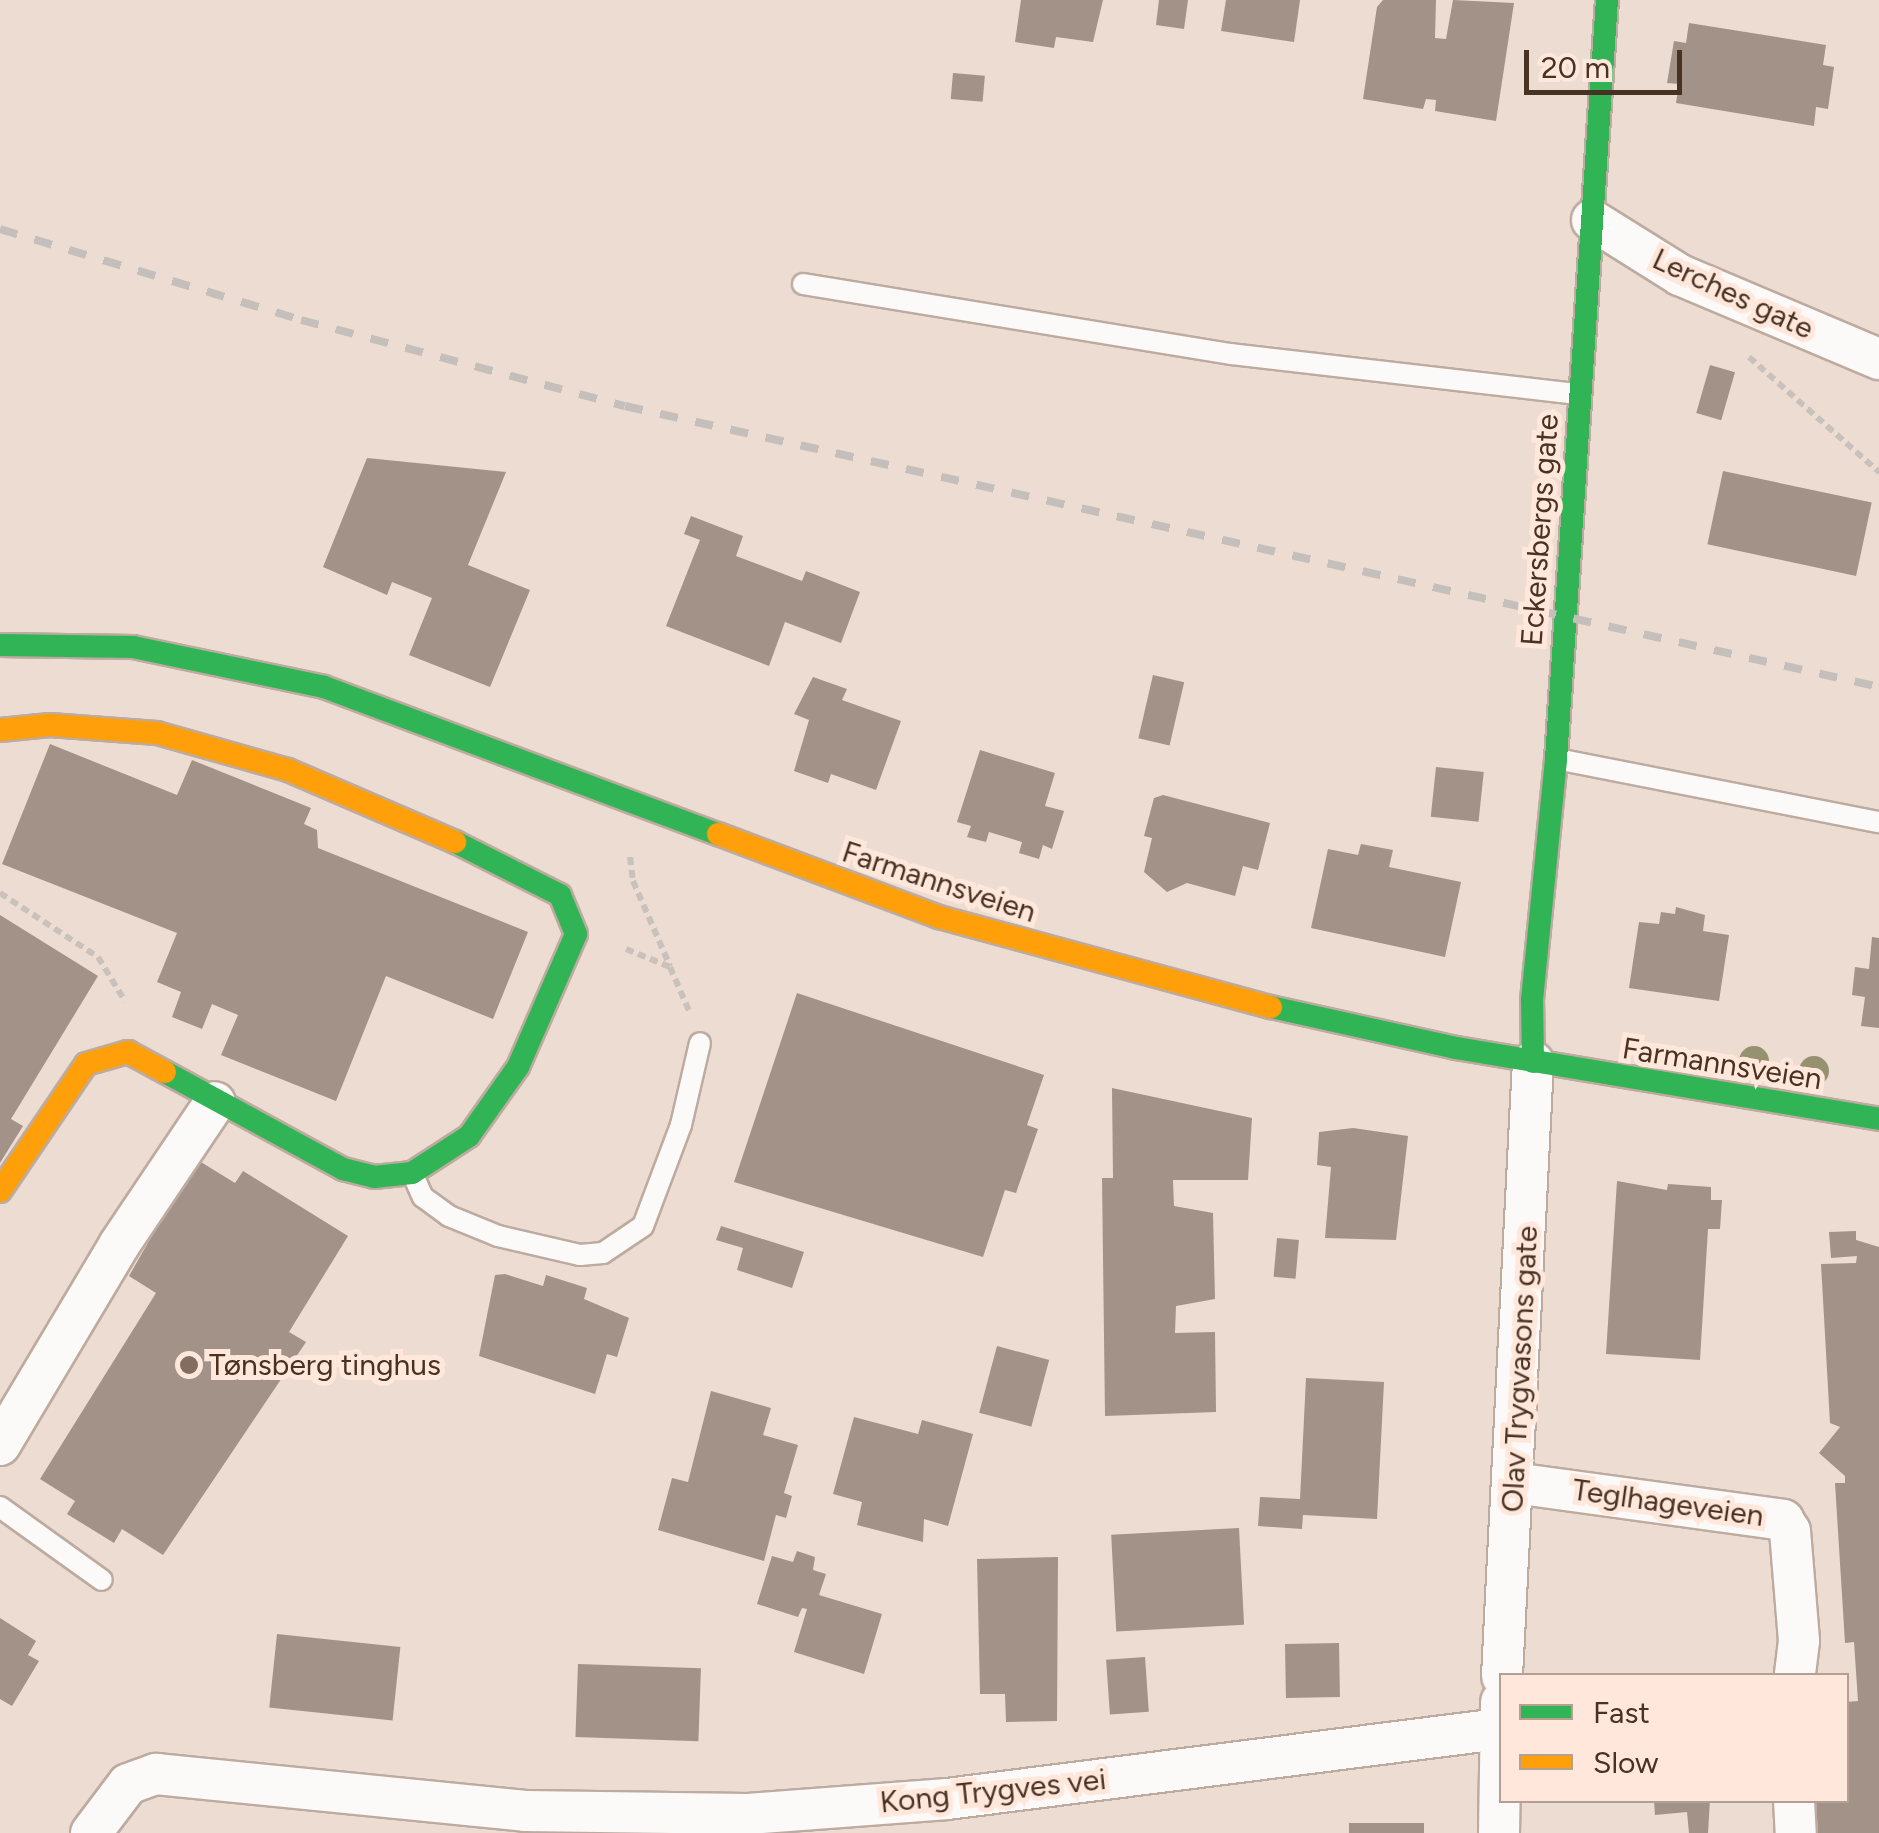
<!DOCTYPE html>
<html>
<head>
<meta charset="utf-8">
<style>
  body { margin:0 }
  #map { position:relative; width:1879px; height:1833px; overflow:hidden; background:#eddcd1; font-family:Figtree,sans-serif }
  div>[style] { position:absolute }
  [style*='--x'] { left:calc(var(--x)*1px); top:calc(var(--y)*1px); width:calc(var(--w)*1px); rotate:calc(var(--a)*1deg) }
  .building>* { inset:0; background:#a39287; transform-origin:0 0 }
  .path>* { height:6px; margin-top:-3px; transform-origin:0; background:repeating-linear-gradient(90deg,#c9c1bc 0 8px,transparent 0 13px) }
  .roads { filter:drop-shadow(2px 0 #bdaba0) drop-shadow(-2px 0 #bdaba0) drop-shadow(0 2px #bdaba0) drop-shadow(0 -2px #bdaba0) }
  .lane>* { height:20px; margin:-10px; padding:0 10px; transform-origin:10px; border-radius:10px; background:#fcfaf8 }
  .street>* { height:40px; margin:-20px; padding:0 20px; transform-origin:20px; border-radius:20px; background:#fcfaf8 }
  .fast>* { height:22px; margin:-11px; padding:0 11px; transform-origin:11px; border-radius:11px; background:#30b455 }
  .slow>* { height:22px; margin:-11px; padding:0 11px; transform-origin:11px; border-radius:11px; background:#ff9f0a }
  .rail>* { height:8px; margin-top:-4px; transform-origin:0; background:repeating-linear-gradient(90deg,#c5bfbc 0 18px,transparent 0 36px) }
  .trees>* { width:30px; height:30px; margin:-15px; border-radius:50%; background:#96916f }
  .dots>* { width:28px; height:28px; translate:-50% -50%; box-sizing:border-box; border:5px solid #ffe8db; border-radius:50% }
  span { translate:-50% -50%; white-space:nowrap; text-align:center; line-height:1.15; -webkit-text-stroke:10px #ffe8db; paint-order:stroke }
  .street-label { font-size:30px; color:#473224 }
  .poi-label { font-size:30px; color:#473224 }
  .left { translate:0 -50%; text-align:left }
  .legend { position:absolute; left:1499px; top:1673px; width:350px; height:130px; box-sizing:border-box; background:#ffe8db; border:2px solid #b59f92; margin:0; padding:12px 18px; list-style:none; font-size:30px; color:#473224 }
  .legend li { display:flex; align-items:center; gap:20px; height:50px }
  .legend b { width:50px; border:2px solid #b59f92 }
  .scale { position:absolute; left:1524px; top:50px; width:158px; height:45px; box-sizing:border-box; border:5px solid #473224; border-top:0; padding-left:12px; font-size:30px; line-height:35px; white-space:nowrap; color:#473224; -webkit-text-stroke:8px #ffe8db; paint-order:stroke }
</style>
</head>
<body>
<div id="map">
  <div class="building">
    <i style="clip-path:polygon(1021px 0,1103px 0,1093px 42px,1056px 37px,1054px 48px,1015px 42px)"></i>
    <i style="clip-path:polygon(1159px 0,1188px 0,1184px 29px,1156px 25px)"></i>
    <i style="clip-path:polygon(1226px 0,1300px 0,1294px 42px,1221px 31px)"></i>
    <i style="clip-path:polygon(1383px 0,1436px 0,1435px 38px,1446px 39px,1453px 0,1514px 3px,1496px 121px,1435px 111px,1436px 100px,1426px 99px,1423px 109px,1363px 99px,1377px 7px)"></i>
    <i style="clip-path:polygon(1689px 23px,1826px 45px,1823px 65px,1834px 67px,1828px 109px,1816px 107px,1814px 126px,1676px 103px,1679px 84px,1667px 83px,1674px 41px,1686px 43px)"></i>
    <i style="left:953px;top:73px;width:32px;height:26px;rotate:5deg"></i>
    <i style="left:1710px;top:365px;width:26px;height:50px;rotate:16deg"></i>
    <i style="clip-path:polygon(367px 458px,506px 472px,468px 565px,530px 590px,490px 687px,409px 655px,432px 598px,392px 582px,387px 595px,323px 567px)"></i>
    <i style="left:1723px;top:471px;width:152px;height:75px;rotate:12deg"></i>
    <i style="clip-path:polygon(691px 516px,743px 536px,736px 556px,802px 581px,806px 571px,860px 592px,841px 643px,785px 622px,769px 666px,666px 626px,700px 540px,684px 534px)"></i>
    <i style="left:1153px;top:675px;width:32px;height:65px;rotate:13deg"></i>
    <i style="clip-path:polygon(813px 677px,847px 689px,842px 700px,901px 721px,876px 790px,831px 774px,828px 783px,794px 771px,809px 720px,794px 714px)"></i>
    <i style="clip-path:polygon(50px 744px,177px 795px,192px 760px,311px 808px,304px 824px,317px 830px,318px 848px,528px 932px,493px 1019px,386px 976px,336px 1101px,221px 1055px,238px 1015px,212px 1004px,202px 1029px,172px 1017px,181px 992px,157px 982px,177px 933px,2px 864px)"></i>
    <i style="clip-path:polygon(980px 750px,1055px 773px,1045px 806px,1064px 811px,1052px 849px,1043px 845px,1039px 859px,1019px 853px,1022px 842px,989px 832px,986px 842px,967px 837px,971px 826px,957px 822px)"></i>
    <i style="left:1436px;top:767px;width:48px;height:50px;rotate:6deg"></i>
    <i style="clip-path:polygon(1163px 795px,1270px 823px,1258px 870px,1243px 866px,1235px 896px,1187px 883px,1167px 892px,1144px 872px,1152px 838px,1144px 836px,1154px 798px)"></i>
    <i style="clip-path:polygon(1361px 844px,1393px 850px,1389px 867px,1461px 882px,1445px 957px,1311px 928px,1328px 849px,1358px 855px)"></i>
    <i style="clip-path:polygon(1676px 907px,1705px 915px,1703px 931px,1729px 935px,1719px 1001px,1629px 988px,1639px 922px,1659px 924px,1661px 912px,1675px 914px)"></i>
    <i style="clip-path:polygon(0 915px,98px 976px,11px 1119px,23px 1126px,0 1163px)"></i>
    <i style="clip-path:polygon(1872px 937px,1879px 938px,1879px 1028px,1861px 1026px,1865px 997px,1852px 995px,1855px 967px,1869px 969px)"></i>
    <i style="clip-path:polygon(797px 993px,1044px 1075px,1027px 1125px,1038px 1129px,1016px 1193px,1005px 1190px,983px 1257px,734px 1182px)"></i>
    <i style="clip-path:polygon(1112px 1088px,1252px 1118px,1248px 1180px,1173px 1180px,1174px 1206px,1213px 1213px,1215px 1299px,1176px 1306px,1175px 1333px,1215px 1332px,1216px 1412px,1105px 1416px,1102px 1178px,1113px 1178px)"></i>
    <i style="clip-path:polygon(1353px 1128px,1408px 1136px,1396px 1240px,1325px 1238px,1331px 1167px,1317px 1165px,1319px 1132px)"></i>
    <i style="clip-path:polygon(196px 1159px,235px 1183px,243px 1171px,348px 1236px,289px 1332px,306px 1342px,163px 1555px,122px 1529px,114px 1543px,67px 1514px,75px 1501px,40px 1479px,156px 1293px,129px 1276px)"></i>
    <i style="clip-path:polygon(1617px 1181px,1667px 1190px,1668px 1184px,1711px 1187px,1711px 1200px,1722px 1200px,1720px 1229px,1708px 1229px,1700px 1360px,1606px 1354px)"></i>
    <i style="clip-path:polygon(721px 1226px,804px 1252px,792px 1288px,737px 1270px,743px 1248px,716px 1240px)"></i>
    <i style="clip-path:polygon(1856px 1231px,1856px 1240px,1879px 1247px,1879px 1833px,1818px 1833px,1816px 1800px,1846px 1800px,1846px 1702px,1858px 1701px,1854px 1642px,1845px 1643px,1835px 1483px,1845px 1483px,1845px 1476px,1819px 1453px,1840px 1427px,1830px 1423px,1821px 1264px,1856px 1263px,1857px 1256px,1831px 1258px,1829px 1232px)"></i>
    <i style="left:1277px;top:1238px;width:22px;height:39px;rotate:5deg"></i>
    <i style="clip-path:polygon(505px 1274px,543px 1286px,546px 1275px,587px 1288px,584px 1299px,629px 1318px,617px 1357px,607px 1354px,595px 1394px,479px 1356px,495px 1275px)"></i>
    <i style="left:997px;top:1346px;width:54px;height:69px;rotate:15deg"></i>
    <i style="clip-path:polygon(1306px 1378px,1384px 1382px,1377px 1519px,1303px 1515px,1302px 1529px,1258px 1526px,1260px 1497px,1300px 1499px)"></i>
    <i style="clip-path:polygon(711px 1391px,771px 1408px,763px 1435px,798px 1445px,784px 1493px,792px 1496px,786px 1518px,776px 1515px,764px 1561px,658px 1530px,672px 1478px,688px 1482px)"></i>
    <i style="clip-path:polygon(854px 1417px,918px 1434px,922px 1420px,973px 1434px,948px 1526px,924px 1519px,923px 1542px,857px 1525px,862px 1502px,833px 1494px)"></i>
    <i style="left:1239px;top:1528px;width:97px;height:128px;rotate:87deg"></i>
    <i style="clip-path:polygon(797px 1551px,815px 1557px,813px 1570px,826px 1574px,819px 1595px,882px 1614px,864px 1674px,794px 1652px,807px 1609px,802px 1608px,798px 1617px,757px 1604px,772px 1556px,793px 1562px)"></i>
    <i style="clip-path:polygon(1058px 1557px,1057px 1721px,1006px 1722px,1005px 1694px,980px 1694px,977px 1559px)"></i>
    <i style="clip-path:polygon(0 1618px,36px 1641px,28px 1655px,39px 1661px,12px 1706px,0 1699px)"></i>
    <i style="left:277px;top:1634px;width:124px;height:74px;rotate:6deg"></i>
    <i style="left:1339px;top:1643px;width:54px;height:54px;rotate:89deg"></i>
    <i style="left:1145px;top:1657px;width:55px;height:39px;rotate:86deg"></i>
    <i style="left:578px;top:1664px;width:123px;height:73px;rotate:2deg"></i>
    <i style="clip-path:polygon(1654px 1800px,1710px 1800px,1708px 1833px,1689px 1833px,1687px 1812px,1655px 1815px)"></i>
    <i style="left:1424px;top:1823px;width:10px;height:75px;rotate:90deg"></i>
  </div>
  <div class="path">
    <i style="--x:1749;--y:357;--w:174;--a:41.5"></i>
    <i style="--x:630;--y:857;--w:24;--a:83"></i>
    <i style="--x:633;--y:881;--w:93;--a:66.5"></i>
    <i style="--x:0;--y:893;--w:117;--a:33.1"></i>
    <i style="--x:98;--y:957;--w:52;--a:58.5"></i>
    <i style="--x:626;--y:949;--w:48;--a:22.2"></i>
    <i style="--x:670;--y:967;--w:50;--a:66.5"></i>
  </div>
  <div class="roads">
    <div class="lane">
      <i style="--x:803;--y:284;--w:434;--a:9.3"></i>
      <i style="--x:1231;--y:354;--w:348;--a:6.6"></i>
      <i style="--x:1557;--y:759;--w:328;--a:11.1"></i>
      <i style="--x:413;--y:1175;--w:24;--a:66"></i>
      <i style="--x:423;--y:1197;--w:32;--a:36"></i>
      <i style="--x:449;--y:1216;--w:53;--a:22.2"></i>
      <i style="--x:498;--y:1236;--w:84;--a:13"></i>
      <i style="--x:580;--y:1255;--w:23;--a:-5"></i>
      <i style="--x:603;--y:1253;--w:48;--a:-34"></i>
      <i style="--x:643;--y:1226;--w:108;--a:-69.4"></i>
      <i style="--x:681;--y:1125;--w:84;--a:-77"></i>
      <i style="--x:0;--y:1507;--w:125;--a:35.6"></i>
    </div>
    <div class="street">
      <i style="--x:1592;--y:220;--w:104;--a:32"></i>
      <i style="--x:1680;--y:275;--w:216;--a:22.9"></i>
      <i style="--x:0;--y:1445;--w:233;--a:-59.2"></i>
      <i style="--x:119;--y:1245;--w:172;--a:-56.1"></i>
      <i style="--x:1514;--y:1483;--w:272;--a:7.8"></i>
      <i style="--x:1783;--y:1520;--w:13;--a:58"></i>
      <i style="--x:1790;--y:1531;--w:110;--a:85.3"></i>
      <i style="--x:1799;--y:1641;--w:35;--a:97"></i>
      <i style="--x:1502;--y:1676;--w:615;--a:-87.11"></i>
      <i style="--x:1794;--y:1800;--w:33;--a:87"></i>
      <i style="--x:91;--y:1833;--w:61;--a:-52.9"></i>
      <i style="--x:128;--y:1784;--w:30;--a:-20"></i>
      <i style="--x:156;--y:1774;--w:371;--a:5.7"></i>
      <i style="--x:525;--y:1811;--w:223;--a:0.8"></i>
      <i style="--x:748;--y:1814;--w:200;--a:-4.3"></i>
      <i style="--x:947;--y:1799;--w:556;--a:-7.23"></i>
      <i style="--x:1499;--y:1833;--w:131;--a:-89.1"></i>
    </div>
    <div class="fast">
      <i style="--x:0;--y:645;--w:133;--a:0.9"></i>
      <i style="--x:133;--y:647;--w:195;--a:11.8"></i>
      <i style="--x:324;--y:687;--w:421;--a:20.5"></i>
      <i style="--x:1271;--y:1007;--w:189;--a:12.5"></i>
      <i style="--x:1456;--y:1048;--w:429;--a:9.5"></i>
      <i style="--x:1533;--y:1062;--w:62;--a:-90.9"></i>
      <i style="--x:1532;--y:1000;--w:242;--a:-84.3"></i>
      <i style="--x:1556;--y:759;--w:761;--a:-86.16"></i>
      <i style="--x:165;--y:1072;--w:203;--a:28.6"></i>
      <i style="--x:343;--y:1169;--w:32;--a:14"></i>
      <i style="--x:374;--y:1177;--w:38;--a:-6"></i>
      <i style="--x:412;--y:1173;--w:68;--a:-33"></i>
      <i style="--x:469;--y:1136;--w:85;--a:-54.6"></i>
      <i style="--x:518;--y:1067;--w:145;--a:-66.4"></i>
      <i style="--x:576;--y:934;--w:42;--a:-112.3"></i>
      <i style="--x:560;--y:895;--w:118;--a:-153.2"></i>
    </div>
    <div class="slow">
      <i style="--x:0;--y:730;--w:50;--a:-5.7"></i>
      <i style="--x:50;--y:725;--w:107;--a:4.3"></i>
      <i style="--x:157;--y:733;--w:136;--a:15.8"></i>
      <i style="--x:288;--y:770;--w:182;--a:23.3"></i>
      <i style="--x:718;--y:834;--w:236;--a:20.6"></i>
      <i style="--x:939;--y:917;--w:344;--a:15.2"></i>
      <i style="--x:0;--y:1191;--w:153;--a:-55.9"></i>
      <i style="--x:86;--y:1064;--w:44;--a:-15.9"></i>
      <i style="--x:128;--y:1052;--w:42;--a:28.4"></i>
    </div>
  </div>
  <div class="rail">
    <i style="--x:0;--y:229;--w:314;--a:16.8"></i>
    <i style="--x:301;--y:320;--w:335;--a:14.9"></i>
    <i style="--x:625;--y:406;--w:1285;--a:12.63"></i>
  </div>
  <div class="trees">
    <i style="left:1754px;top:1061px"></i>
    <i style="left:1814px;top:1071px"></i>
  </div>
  <div class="dots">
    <i style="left:189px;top:1365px;background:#816e61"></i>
  </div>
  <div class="street-label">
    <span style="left:1733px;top:294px;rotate:25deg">Lerches gate</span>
    <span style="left:1540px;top:530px;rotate:-86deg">Eckersbergs gate</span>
    <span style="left:939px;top:882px;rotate:18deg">Farmannsveien</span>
    <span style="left:1722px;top:1064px;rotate:9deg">Farmannsveien</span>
    <span style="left:1520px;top:1369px;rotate:-87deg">Olav Trygvasons gate</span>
    <span style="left:1668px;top:1503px;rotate:8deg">Teglhageveien</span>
    <span style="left:993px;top:1791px;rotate:-6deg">Kong Trygves vei</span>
  </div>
  <div class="poi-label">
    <span class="left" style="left:209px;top:1365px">Tønsberg tinghus</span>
  </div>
  <ul class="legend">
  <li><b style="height:12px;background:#30b455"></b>Fast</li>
  <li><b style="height:12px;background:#ff9f0a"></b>Slow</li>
  </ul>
  <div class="scale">20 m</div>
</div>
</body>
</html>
